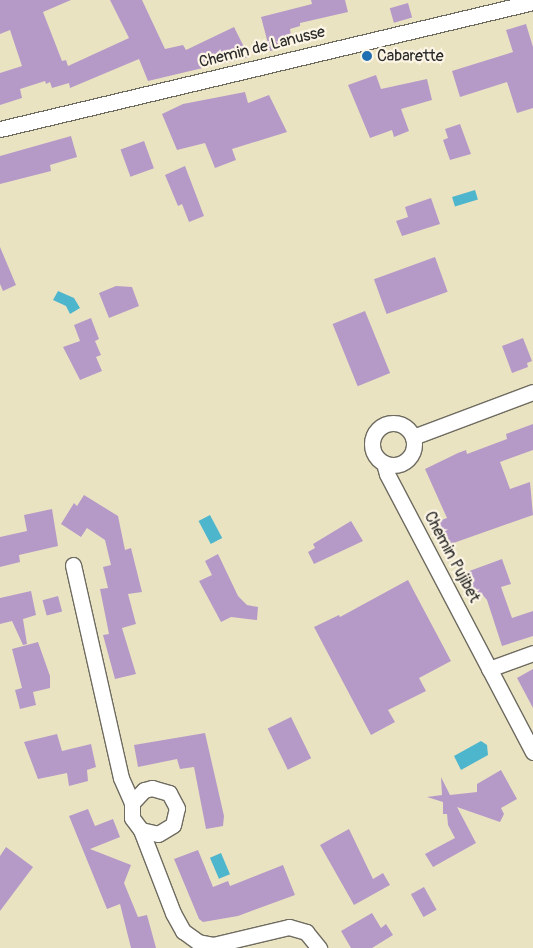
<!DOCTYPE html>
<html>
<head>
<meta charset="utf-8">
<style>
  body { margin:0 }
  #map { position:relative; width:533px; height:948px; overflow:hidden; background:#eae3c2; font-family:Pangolin,sans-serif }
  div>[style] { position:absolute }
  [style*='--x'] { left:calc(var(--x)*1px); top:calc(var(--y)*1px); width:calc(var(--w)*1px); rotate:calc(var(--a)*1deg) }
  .water>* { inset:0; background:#4eb6cc; transform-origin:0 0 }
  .building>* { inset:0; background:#b59ac8; transform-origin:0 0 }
  .roads { filter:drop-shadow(1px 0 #6e6b60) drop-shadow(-1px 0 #6e6b60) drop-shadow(0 1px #6e6b60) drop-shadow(0 -1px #6e6b60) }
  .minor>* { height:15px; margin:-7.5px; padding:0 7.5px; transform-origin:7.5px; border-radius:7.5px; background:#fff }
  .minor>.ring { margin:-7.5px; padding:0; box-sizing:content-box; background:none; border:15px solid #fff; border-radius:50% }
  .dots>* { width:14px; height:14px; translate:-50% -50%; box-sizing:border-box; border:2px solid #fcf5e5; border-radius:50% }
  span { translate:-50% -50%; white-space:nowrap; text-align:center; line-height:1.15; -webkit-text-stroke:4.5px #fcf5e5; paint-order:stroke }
  .street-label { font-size:16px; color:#2b2b2b }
  .poi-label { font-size:16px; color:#2b2b2b }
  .left { translate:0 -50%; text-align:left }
</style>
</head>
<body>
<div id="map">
  <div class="water">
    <i style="left:475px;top:190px;width:10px;height:24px;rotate:73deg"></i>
    <i style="clip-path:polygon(58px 291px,74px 298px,80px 308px,70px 314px,66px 306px,53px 300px)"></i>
    <i style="left:210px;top:515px;width:26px;height:13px;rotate:62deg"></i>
    <i style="clip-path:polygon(481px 741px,487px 745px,488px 755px,461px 770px,454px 756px)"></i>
    <i style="left:221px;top:853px;width:23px;height:12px;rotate:67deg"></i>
  </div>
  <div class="building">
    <i style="clip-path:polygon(0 0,71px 0,43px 12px,62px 61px,66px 60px,68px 66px,129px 38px,110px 0,142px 0,165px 49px,183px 45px,186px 50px,234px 27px,249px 57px,148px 81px,139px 59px,70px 88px,69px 83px,52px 88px,50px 82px,46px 84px,45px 81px,20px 89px,22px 98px,0 105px,0 73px,22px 66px,10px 30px,0 34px)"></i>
    <i style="clip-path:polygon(311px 0,345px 0,348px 12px,300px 23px,300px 26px,290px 29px,291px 36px,283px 38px,285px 47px,270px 51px,261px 17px,312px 4px)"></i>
    <i style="left:408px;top:3px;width:15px;height:19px;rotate:74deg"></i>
    <i style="clip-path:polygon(526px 24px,533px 47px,533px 108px,517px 113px,507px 82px,460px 97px,452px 71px,513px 52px,506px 30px)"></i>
    <i style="clip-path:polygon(376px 75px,381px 89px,427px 79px,432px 100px,401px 109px,409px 131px,394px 137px,392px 130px,370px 138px,348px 85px)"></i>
    <i style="clip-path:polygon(245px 92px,248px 103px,269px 95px,287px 132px,232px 149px,236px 160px,215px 168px,205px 143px,177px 150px,162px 114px,183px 104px)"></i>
    <i style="clip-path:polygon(460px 124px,471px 154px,450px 160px,443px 140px,448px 138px,445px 129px)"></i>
    <i style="clip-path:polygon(71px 136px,77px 157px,50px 165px,51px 171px,0 184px,0 156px)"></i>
    <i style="left:144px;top:141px;width:29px;height:25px;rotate:70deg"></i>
    <i style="clip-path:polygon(185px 166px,204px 216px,189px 222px,182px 204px,178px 206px,165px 175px)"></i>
    <i style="clip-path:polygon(431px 198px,440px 224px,402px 236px,396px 221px,408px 217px,405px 207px)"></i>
    <i style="clip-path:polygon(0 247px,16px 285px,3px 291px,0 284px)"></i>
    <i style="left:435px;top:257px;width:37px;height:65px;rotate:70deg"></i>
    <i style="clip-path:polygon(116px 286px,132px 287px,139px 306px,109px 318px,99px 293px)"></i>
    <i style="left:365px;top:311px;width:67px;height:35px;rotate:68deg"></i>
    <i style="clip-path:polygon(91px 318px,99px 339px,95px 341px,101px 355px,96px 357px,102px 371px,80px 380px,63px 347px,80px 341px,74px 325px)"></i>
    <i style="clip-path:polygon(523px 338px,532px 361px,527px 363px,528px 367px,512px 373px,502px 346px)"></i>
    <i style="clip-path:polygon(533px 424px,533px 450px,500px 462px,510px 489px,530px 482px,533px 515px,445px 546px,436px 522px,447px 518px,425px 469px,458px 453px,466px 450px,467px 454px,507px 439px,506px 434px)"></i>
    <i style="clip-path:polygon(84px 495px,118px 516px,125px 550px,131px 548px,142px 592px,128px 594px,136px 624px,122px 628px,136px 674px,115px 679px,103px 635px,109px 634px,100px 589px,108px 588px,103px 567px,111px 565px,105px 540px,87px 528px,81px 537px,61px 524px,74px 503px,77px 506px)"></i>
    <i style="clip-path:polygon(52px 509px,58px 546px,19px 555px,20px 562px,0 567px,0 537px,27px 531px,24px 515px)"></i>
    <i style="clip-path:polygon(351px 521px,363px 541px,314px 564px,308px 552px,315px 548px,313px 544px)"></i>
    <i style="clip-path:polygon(218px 554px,238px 596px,247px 605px,258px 607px,257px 620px,231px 617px,221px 622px,199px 581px,212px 575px,205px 561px)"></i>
    <i style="clip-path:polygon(502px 559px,511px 584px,501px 587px,512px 618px,533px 611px,533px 636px,502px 646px,487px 600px,482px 594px,473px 597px,464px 573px)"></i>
    <i style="clip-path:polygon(408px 580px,451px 661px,419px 678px,426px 691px,388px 710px,395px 722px,371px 735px,314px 627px,339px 615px,340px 617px)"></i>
    <i style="clip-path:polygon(31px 591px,36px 615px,23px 619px,27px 644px,23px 645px,12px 621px,0 624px,0 598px)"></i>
    <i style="left:58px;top:596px;width:16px;height:16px;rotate:75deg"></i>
    <i style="clip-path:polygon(38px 642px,50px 676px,50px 688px,33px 692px,36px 705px,20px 709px,15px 690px,22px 688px,12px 649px)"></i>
    <i style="clip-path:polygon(533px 669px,533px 708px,517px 678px)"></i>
    <i style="left:291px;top:717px;width:46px;height:26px;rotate:64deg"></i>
    <i style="clip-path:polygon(205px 733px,224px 816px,223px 826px,206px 829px,194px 767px,180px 769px,177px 759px,138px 767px,134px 745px)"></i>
    <i style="clip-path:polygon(57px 734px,62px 751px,91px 744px,96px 767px,87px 770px,88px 781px,69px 786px,67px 773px,38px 779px,24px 742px)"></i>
    <i style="clip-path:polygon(501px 770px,517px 799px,501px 808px,504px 814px,500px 822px,457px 807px,476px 843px,433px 867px,425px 854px,455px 838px,448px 825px,447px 814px,443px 814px,443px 802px,427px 797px,442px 795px,441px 777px,450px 795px,477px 792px,477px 784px)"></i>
    <i style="clip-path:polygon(88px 809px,95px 826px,113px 819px,120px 837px,90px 849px,131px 865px,124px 883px,138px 917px,147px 915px,156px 948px,131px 948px,120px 904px,107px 909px,69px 816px)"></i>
    <i style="clip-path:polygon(349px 829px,373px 879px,383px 873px,390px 885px,354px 905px,320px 845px)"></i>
    <i style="clip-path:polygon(6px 847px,33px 867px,0 911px,0 856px)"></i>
    <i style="clip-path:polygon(198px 850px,213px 887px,228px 881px,230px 886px,283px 865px,295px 895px,238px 916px,203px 922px,199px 919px,174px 859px)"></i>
    <i style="left:424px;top:887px;width:26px;height:15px;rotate:61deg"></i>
    <i style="clip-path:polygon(372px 913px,381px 928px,386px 924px,393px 935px,372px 948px,351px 948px,341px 931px)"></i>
  </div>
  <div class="roads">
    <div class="minor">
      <i style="--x:0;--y:129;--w:548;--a:-13.4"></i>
      <i class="ring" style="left:372px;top:423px;width:27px;height:27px"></i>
      <i style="--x:413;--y:437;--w:128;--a:-20.6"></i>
      <i style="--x:384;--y:463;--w:11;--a:75"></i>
      <i style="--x:387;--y:474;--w:314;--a:62.3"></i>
      <i style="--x:73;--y:565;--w:218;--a:77.3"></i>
      <i style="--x:121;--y:778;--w:27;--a:66"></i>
      <i style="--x:489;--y:669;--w:47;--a:-20"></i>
      <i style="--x:141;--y:830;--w:17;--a:13"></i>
      <i style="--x:158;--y:834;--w:17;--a:-31"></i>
      <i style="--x:173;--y:825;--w:17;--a:-77"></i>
      <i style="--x:177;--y:808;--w:17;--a:-118"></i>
      <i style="--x:169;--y:793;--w:18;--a:-164"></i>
      <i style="--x:152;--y:788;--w:8;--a:166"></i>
      <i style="--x:144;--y:790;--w:18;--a:133"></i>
      <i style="--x:132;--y:803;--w:15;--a:90"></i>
      <i style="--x:132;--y:818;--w:15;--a:53"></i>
      <i style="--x:141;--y:830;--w:89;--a:68.9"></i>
      <i style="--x:173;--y:913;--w:21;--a:61"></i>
      <i style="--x:183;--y:931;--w:19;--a:36"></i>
      <i style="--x:198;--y:942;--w:15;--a:11"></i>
      <i style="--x:213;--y:945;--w:78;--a:-13.3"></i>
      <i style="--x:289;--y:927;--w:18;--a:16"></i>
      <i style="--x:306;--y:932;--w:21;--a:51"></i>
    </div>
  </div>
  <div class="dots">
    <i style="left:367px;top:56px;background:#1f6fb2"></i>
  </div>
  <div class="street-label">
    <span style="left:262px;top:47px;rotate:-14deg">Chemin de Lanusse</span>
    <span style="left:452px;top:557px;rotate:62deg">Chemin Pujibet</span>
  </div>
  <div class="poi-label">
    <span class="left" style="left:377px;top:56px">Cabarette</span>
  </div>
</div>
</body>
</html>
